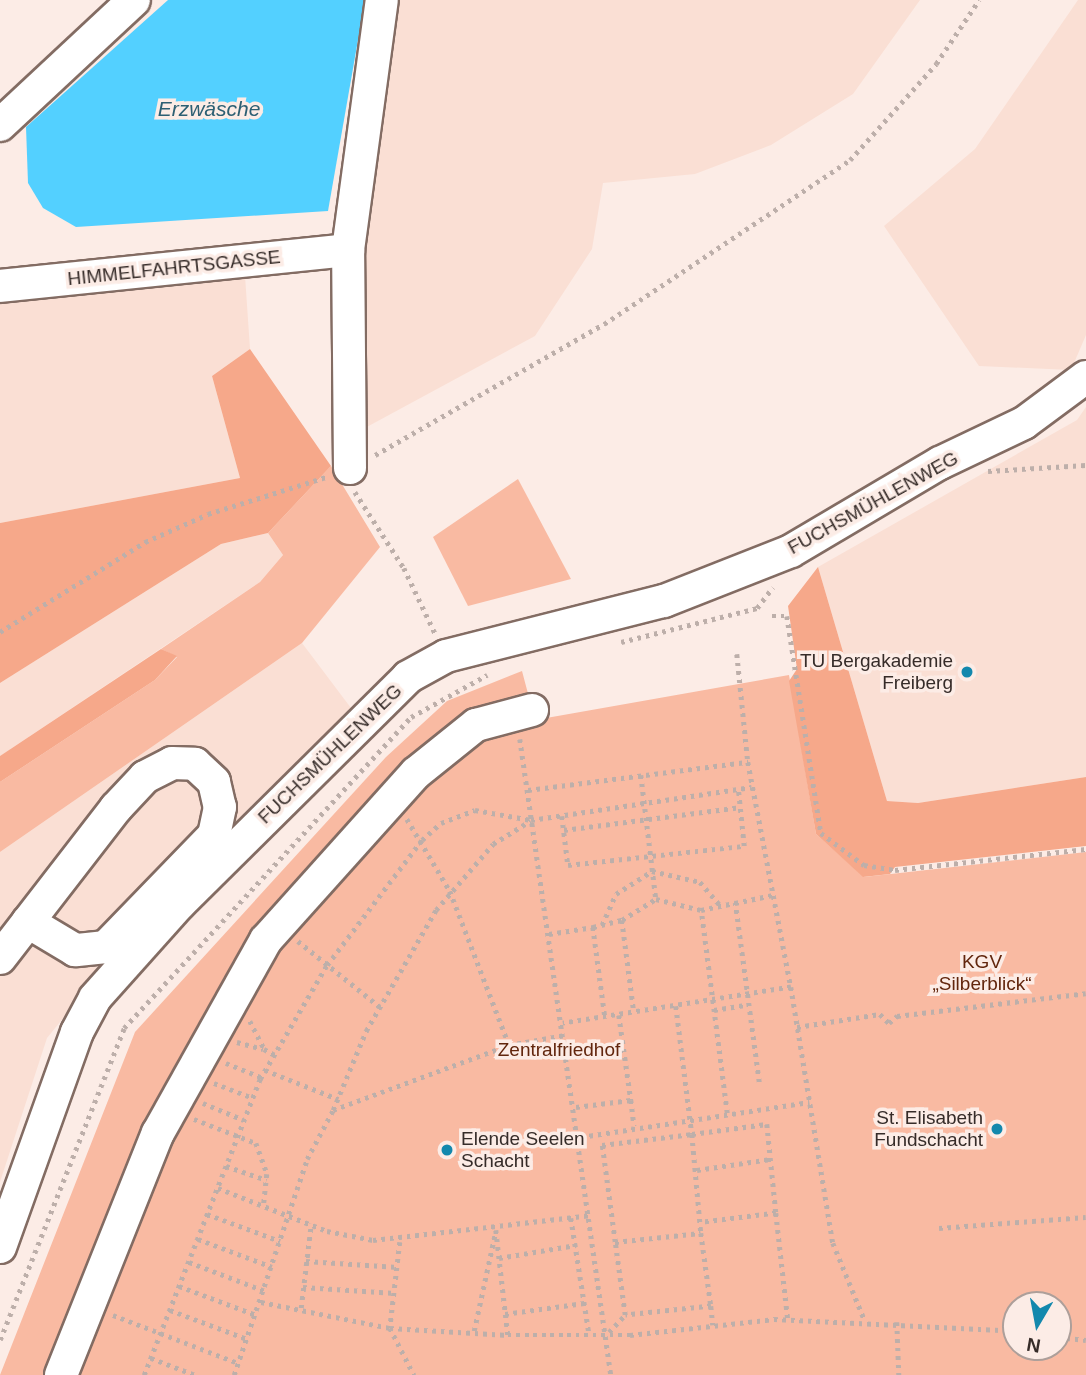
<!DOCTYPE html>
<html>
<head>
<meta charset="utf-8">
<style>
  body { margin:0 }
  #map { position:relative; width:1086px; height:1375px; overflow:hidden; background:#fcece6; font-family:Arial,sans-serif }
  div>[style] { position:absolute }
  [style*='--x'] { left:calc(var(--x)*1px); top:calc(var(--y)*1px); width:calc(var(--w)*1px); rotate:calc(var(--a)*1deg) }
  .built>* { inset:0; background:#fadfd4 }
  .green>* { inset:0; background:#f9baa2 }
  .forest>* { inset:0; background:#f6a88a }
  .water>* { inset:0; background:#53d0ff }
  .path>* { height:4.5px; margin-top:-2.25px; transform-origin:0; background:repeating-linear-gradient(90deg,#bdafaa 0 3.5px,transparent 0 8.5px) }
  .roads { filter:drop-shadow(2px 0 #836c63) drop-shadow(-2px 0 #836c63) drop-shadow(0 2px #836c63) drop-shadow(0 -2px #836c63) }
  .minor>* { height:32px; margin:-16px; padding:0 16px; transform-origin:16px; border-radius:16px; background:#fff }
  .dots>* { width:19px; height:19px; translate:-50% -50%; box-sizing:border-box; border:4px solid #fcece6; border-radius:50% }
  span { translate:-50% -50%; white-space:nowrap; text-align:center; line-height:1.15; -webkit-text-stroke:7px #fcece6; paint-order:stroke }
  .street-label { font-size:19px; color:#362c29 }
  .poi-label { font-size:19px; color:#362c29 }
  .right { translate:-100% -50%; text-align:right }
  .left { translate:0 -50%; text-align:left }
  .park-label { font-size:19px; color:#62260d }
  .water-label { font-size:21px; color:#2d5f73; font-style:italic }
  .north { position:absolute; left:1002px; top:1291px; width:70px; height:70px; box-sizing:border-box; background:#fcece6; border:2px solid #ad9f9a; border-radius:50%; rotate:190deg; font-size:19px; font-weight:700; line-height:28px; text-align:center; color:#362c29 }
  .north::after { content:''; display:block; margin:auto; width:24px; height:32px; background:#1388ad; clip-path:polygon(50% 0,100% 100%,50% 72%,0 100%) }
</style>
</head>
<body>
<div id="map">
  <div class="built">
    <i style="clip-path:polygon(382px 0,920px 0,853px 94px,771px 145px,695px 174px,603px 183px,592px 249px,535px 336px,352px 435px,348px 250px)"></i>
    <i style="clip-path:polygon(1078px 0,1086px 0,1086px 335px,1071px 370px,979px 366px,884px 226px,975px 149px)"></i>
    <i style="clip-path:polygon(244px 261px,250px 349px,212px 376px,240px 478px,0 523px,0 286px)"></i>
    <i style="clip-path:polygon(1086px 407px,1086px 777px,918px 803px,887px 801px,818px 567px,1077px 420px)"></i>
    <i style="clip-path:polygon(268px 533px,283px 555px,260px 582px,0 756px,0 683px,221px 544px)"></i>
    <i style="clip-path:polygon(302px 643px,351px 708px,175px 881px,47px 1038px,0 1182px,0 852px)"></i>
  </div>
  <div class="green">
    <i style="clip-path:polygon(331px 466px,380px 547px,302px 643px,0 852px,0 782px,155px 680px,177px 657px,161px 649px,260px 582px,283px 555px,268px 533px)"></i>
    <i style="clip-path:polygon(518px 479px,571px 579px,468px 606px,433px 537px)"></i>
    <i style="clip-path:polygon(evenodd,522px 671px,535px 720px,789px 675px,816px 834px,864px 877px,1086px 852px,1086px 1375px,0 1375px,135px 1032px,386px 757px,447px 701px,522px 671px,1016px 1305px,1058px 1305px,1058px 1347px,1016px 1347px,1016px 1305px)"></i>
  </div>
  <div class="forest">
    <i style="clip-path:polygon(250px 349px,331px 466px,268px 533px,221px 544px,0 683px,0 523px,240px 478px,212px 376px)"></i>
    <i style="clip-path:polygon(818px 567px,887px 801px,918px 803px,1086px 777px,1086px 846px,895px 867px,890px 874px,863px 877px,816px 834px,789px 681px,797px 669px,788px 606px)"></i>
    <i style="clip-path:polygon(161px 649px,177px 656px,155px 680px,0 782px,0 756px)"></i>
  </div>
  <div class="water">
    <i style="clip-path:polygon(168px 0,365px 0,328px 211px,76px 227px,43px 208px,28px 183px,26px 127px)"></i>
  </div>
  <div class="path">
    <i style="--x:375;--y:455;--w:264;--a:-29.8"></i>
    <i style="--x:604;--y:324;--w:296;--a:-33.7"></i>
    <i style="--x:850;--y:160;--w:129;--a:-48.1"></i>
    <i style="--x:936;--y:64;--w:77;--a:-56.1"></i>
    <i style="--x:988;--y:471;--w:98;--a:-3.5"></i>
    <i style="--x:355;--y:492;--w:90;--a:57.2"></i>
    <i style="--x:404;--y:568;--w:72;--a:64.5"></i>
    <i style="--x:772;--y:616;--w:15;--a:0"></i>
    <i style="--x:787;--y:616;--w:220;--a:81.1"></i>
    <i style="--x:821;--y:833;--w:54;--a:36.7"></i>
    <i style="--x:864;--y:865;--w:31;--a:9"></i>
    <i style="--x:895;--y:870;--w:192;--a:-6.3"></i>
    <i style="--x:0;--y:632;--w:171;--a:-31.8"></i>
    <i style="--x:145;--y:542;--w:69;--a:-24"></i>
    <i style="--x:208;--y:514;--w:124;--a:-17.4"></i>
    <i style="--x:621;--y:642;--w:140;--a:-14"></i>
    <i style="--x:757;--y:608;--w:26;--a:-53"></i>
    <i style="--x:737;--y:654;--w:109;--a:84.2"></i>
    <i style="--x:520;--y:739;--w:642;--a:81.86"></i>
    <i style="--x:641;--y:775;--w:125;--a:83.1"></i>
    <i style="--x:528;--y:790;--w:222;--a:-7.3"></i>
    <i style="--x:748;--y:762;--w:229;--a:79.2"></i>
    <i style="--x:791;--y:987;--w:231;--a:171"></i>
    <i style="--x:562;--y:816;--w:49;--a:83"></i>
    <i style="--x:568;--y:865;--w:177;--a:-6.2"></i>
    <i style="--x:744;--y:846;--w:58;--a:-95.9"></i>
    <i style="--x:407;--y:819;--w:84;--a:59.2"></i>
    <i style="--x:450;--y:891;--w:165;--a:69"></i>
    <i style="--x:564;--y:830;--w:177;--a:-7.4"></i>
    <i style="--x:622;--y:920;--w:40;--a:-32"></i>
    <i style="--x:656;--y:899;--w:46;--a:13.7"></i>
    <i style="--x:602;--y:925;--w:34;--a:-66"></i>
    <i style="--x:616;--y:894;--w:43;--a:-32.6"></i>
    <i style="--x:652;--y:871;--w:49;--a:12.9"></i>
    <i style="--x:700;--y:882;--w:32;--a:49"></i>
    <i style="--x:593;--y:927;--w:30;--a:-14"></i>
    <i style="--x:622;--y:920;--w:93;--a:82.6"></i>
    <i style="--x:549;--y:934;--w:45;--a:-9"></i>
    <i style="--x:593;--y:927;--w:91;--a:82.4"></i>
    <i style="--x:298;--y:941;--w:105;--a:38.8"></i>
    <i style="--x:791;--y:987;--w:259;--a:80.7"></i>
    <i style="--x:833;--y:1243;--w:84;--a:67.7"></i>
    <i style="--x:676;--y:1006;--w:129;--a:82.9"></i>
    <i style="--x:692;--y:1134;--w:76;--a:-7.6"></i>
    <i style="--x:767;--y:1124;--w:89;--a:84.2"></i>
    <i style="--x:776;--y:1213;--w:73;--a:172.9"></i>
    <i style="--x:714;--y:1010;--w:33;--a:-9"></i>
    <i style="--x:619;--y:1015;--w:86;--a:82"></i>
    <i style="--x:250;--y:1021;--w:31;--a:63"></i>
    <i style="--x:264;--y:1049;--w:13;--a:29"></i>
    <i style="--x:797;--y:1027;--w:84;--a:-8.9"></i>
    <i style="--x:880;--y:1014;--w:13;--a:45"></i>
    <i style="--x:889;--y:1023;--w:11;--a:-41"></i>
    <i style="--x:897;--y:1016;--w:190;--a:-6.9"></i>
    <i style="--x:237;--y:1042;--w:27;--a:15"></i>
    <i style="--x:226;--y:1063;--w:38;--a:22"></i>
    <i style="--x:265;--y:1070;--w:79;--a:21.7"></i>
    <i style="--x:759;--y:1082;--w:181;--a:-97.6"></i>
    <i style="--x:735;--y:903;--w:39;--a:-12"></i>
    <i style="--x:214;--y:1083;--w:42;--a:21"></i>
    <i style="--x:203;--y:1103;--w:44;--a:22.5"></i>
    <i style="--x:576;--y:1107;--w:55;--a:-7.3"></i>
    <i style="--x:631;--y:1100;--w:26;--a:83"></i>
    <i style="--x:333;--y:1110;--w:86;--a:-67.3"></i>
    <i style="--x:366;--y:1031;--w:140;--a:-60"></i>
    <i style="--x:436;--y:910;--w:87;--a:-49.2"></i>
    <i style="--x:493;--y:844;--w:44;--a:-31.9"></i>
    <i style="--x:727;--y:1113;--w:205;--a:-97.3"></i>
    <i style="--x:701;--y:910;--w:35;--a:-12"></i>
    <i style="--x:194;--y:1119;--w:66;--a:21.2"></i>
    <i style="--x:256;--y:1143;--w:33;--a:70"></i>
    <i style="--x:267;--y:1174;--w:31;--a:96"></i>
    <i style="--x:581;--y:1137;--w:231;--a:-8.7"></i>
    <i style="--x:226;--y:1166;--w:43;--a:18.9"></i>
    <i style="--x:697;--y:1170;--w:75;--a:-8.5"></i>
    <i style="--x:218;--y:1188;--w:117;--a:21.5"></i>
    <i style="--x:327;--y:1231;--w:47;--a:11.1"></i>
    <i style="--x:373;--y:1240;--w:220;--a:-6.5"></i>
    <i style="--x:776;--y:1213;--w:108;--a:83.6"></i>
    <i style="--x:207;--y:1214;--w:78;--a:20.3"></i>
    <i style="--x:571;--y:1218;--w:116;--a:81.1"></i>
    <i style="--x:939;--y:1228;--w:147;--a:-4.3"></i>
    <i style="--x:496;--y:1230;--w:106;--a:83.5"></i>
    <i style="--x:198;--y:1239;--w:79;--a:20.7"></i>
    <i style="--x:400;--y:1242;--w:87;--a:96.6"></i>
    <i style="--x:390;--y:1328;--w:53;--a:62.9"></i>
    <i style="--x:615;--y:1242;--w:98;--a:-97.6"></i>
    <i style="--x:602;--y:1145;--w:91;--a:-7"></i>
    <i style="--x:692;--y:1134;--w:99;--a:84.8"></i>
    <i style="--x:499;--y:1258;--w:78;--a:-9.6"></i>
    <i style="--x:306;--y:1261;--w:92;--a:3.7"></i>
    <i style="--x:189;--y:1262;--w:81;--a:20.9"></i>
    <i style="--x:179;--y:1286;--w:82;--a:20.6"></i>
    <i style="--x:303;--y:1287;--w:92;--a:3.7"></i>
    <i style="--x:261;--y:1302;--w:132;--a:11.4"></i>
    <i style="--x:390;--y:1328;--w:118;--a:3.4"></i>
    <i style="--x:508;--y:1335;--w:122;--a:0"></i>
    <i style="--x:630;--y:1335;--w:145;--a:-6.3"></i>
    <i style="--x:774;--y:1319;--w:242;--a:2.8"></i>
    <i style="--x:711;--y:1306;--w:86;--a:174"></i>
    <i style="--x:625;--y:1315;--w:74;--a:-97.8"></i>
    <i style="--x:615;--y:1242;--w:86;--a:-6"></i>
    <i style="--x:701;--y:1233;--w:74;--a:82.2"></i>
    <i style="--x:711;--y:1306;--w:19;--a:84"></i>
    <i style="--x:301;--y:1308;--w:85;--a:-83.2"></i>
    <i style="--x:170;--y:1310;--w:82;--a:20.6"></i>
    <i style="--x:505;--y:1314;--w:80;--a:-7.9"></i>
    <i style="--x:113;--y:1315;--w:134;--a:21"></i>
    <i style="--x:897;--y:1322;--w:53;--a:87.8"></i>
    <i style="--x:474;--y:1331;--w:99;--a:-77.8"></i>
    <i style="--x:609;--y:1332;--w:23;--a:-47"></i>
    <i style="--x:1058;--y:1337;--w:28;--a:6"></i>
    <i style="--x:0;--y:1340;--w:336;--a:-68.3"></i>
    <i style="--x:124;--y:1028;--w:423;--a:-47.3"></i>
    <i style="--x:411;--y:717;--w:87;--a:-28.9"></i>
    <i style="--x:151;--y:1358;--w:47;--a:21.1"></i>
    <i style="--x:144;--y:1375;--w:318;--a:-68.6"></i>
    <i style="--x:260;--y:1079;--w:132;--a:-59.6"></i>
    <i style="--x:327;--y:965;--w:157;--a:-52.8"></i>
    <i style="--x:422;--y:840;--w:25;--a:-42"></i>
    <i style="--x:441;--y:823;--w:36;--a:-21"></i>
    <i style="--x:475;--y:810;--w:57;--a:10.1"></i>
    <i style="--x:531;--y:820;--w:223;--a:-8.5"></i>
    <i style="--x:234;--y:1375;--w:228;--a:-71.3"></i>
    <i style="--x:307;--y:1159;--w:55;--a:-62"></i>
    <i style="--x:333;--y:1110;--w:188;--a:-20.3"></i>
    <i style="--x:509;--y:1045;--w:57;--a:-10.1"></i>
  </div>
  <div class="roads">
    <div class="minor">
      <i style="--x:0;--y:125;--w:183;--a:-43"></i>
      <i style="--x:0;--y:286;--w:350;--a:-5.9"></i>
      <i style="--x:350;--y:468;--w:218;--a:-90.5"></i>
      <i style="--x:348;--y:250;--w:252;--a:-82.3"></i>
      <i style="--x:0;--y:958;--w:190;--a:-52.3"></i>
      <i style="--x:116;--y:808;--w:42;--a:-46.9"></i>
      <i style="--x:145;--y:777;--w:30;--a:-27"></i>
      <i style="--x:172;--y:763;--w:23;--a:2"></i>
      <i style="--x:195;--y:764;--w:26;--a:43"></i>
      <i style="--x:214;--y:782;--w:26;--a:77"></i>
      <i style="--x:220;--y:807;--w:29;--a:102"></i>
      <i style="--x:214;--y:835;--w:156;--a:134"></i>
      <i style="--x:106;--y:947;--w:31;--a:174"></i>
      <i style="--x:75;--y:950;--w:55;--a:-149.2"></i>
      <i style="--x:0;--y:1247;--w:228;--a:-70.3"></i>
      <i style="--x:77;--y:1032;--w:38;--a:-62"></i>
      <i style="--x:95;--y:998;--w:127;--a:-48.2"></i>
      <i style="--x:180;--y:903;--w:321;--a:-44.7"></i>
      <i style="--x:408;--y:677;--w:43;--a:-28.9"></i>
      <i style="--x:446;--y:656;--w:225;--a:-14.2"></i>
      <i style="--x:664;--y:601;--w:136;--a:-21.5"></i>
      <i style="--x:791;--y:551;--w:173;--a:-30.6"></i>
      <i style="--x:940;--y:463;--w:93;--a:-25.5"></i>
      <i style="--x:1024;--y:423;--w:77;--a:-36.6"></i>
      <i style="--x:61;--y:1375;--w:261;--a:-68.2"></i>
      <i style="--x:158;--y:1133;--w:221;--a:-60.8"></i>
      <i style="--x:266;--y:940;--w:224;--a:-48.1"></i>
      <i style="--x:416;--y:773;--w:77;--a:-38.7"></i>
      <i style="--x:476;--y:725;--w:58;--a:-15"></i>
    </div>
  </div>
  <div class="dots">
    <i style="left:967px;top:672px;background:#1388ad"></i>
    <i style="left:997px;top:1129px;background:#1388ad"></i>
    <i style="left:447px;top:1150px;background:#1388ad"></i>
  </div>
  <div class="street-label">
    <span style="left:174px;top:268px;rotate:-6deg">HIMMELFAHRTSGASSE</span>
    <span style="left:873px;top:503px;rotate:-29deg">FUCHSMÜHLENWEG</span>
    <span style="left:330px;top:754px;rotate:-44deg">FUCHSMÜHLENWEG</span>
  </div>
  <div class="poi-label">
    <span class="right" style="left:953px;top:672px">TU Bergakademie<br>Freiberg</span>
    <span class="right" style="left:983px;top:1129px">St. Elisabeth<br>Fundschacht</span>
    <span class="left" style="left:461px;top:1150px">Elende Seelen<br>Schacht</span>
  </div>
  <div class="park-label">
    <span style="left:982px;top:973px">KGV<br>„Silberblick“</span>
    <span style="left:559px;top:1050px">Zentralfriedhof</span>
  </div>
  <div class="water-label">
    <span style="left:209px;top:109px">Erzwäsche</span>
  </div>
  <div class="north">N</div>
</div>
</body>
</html>
